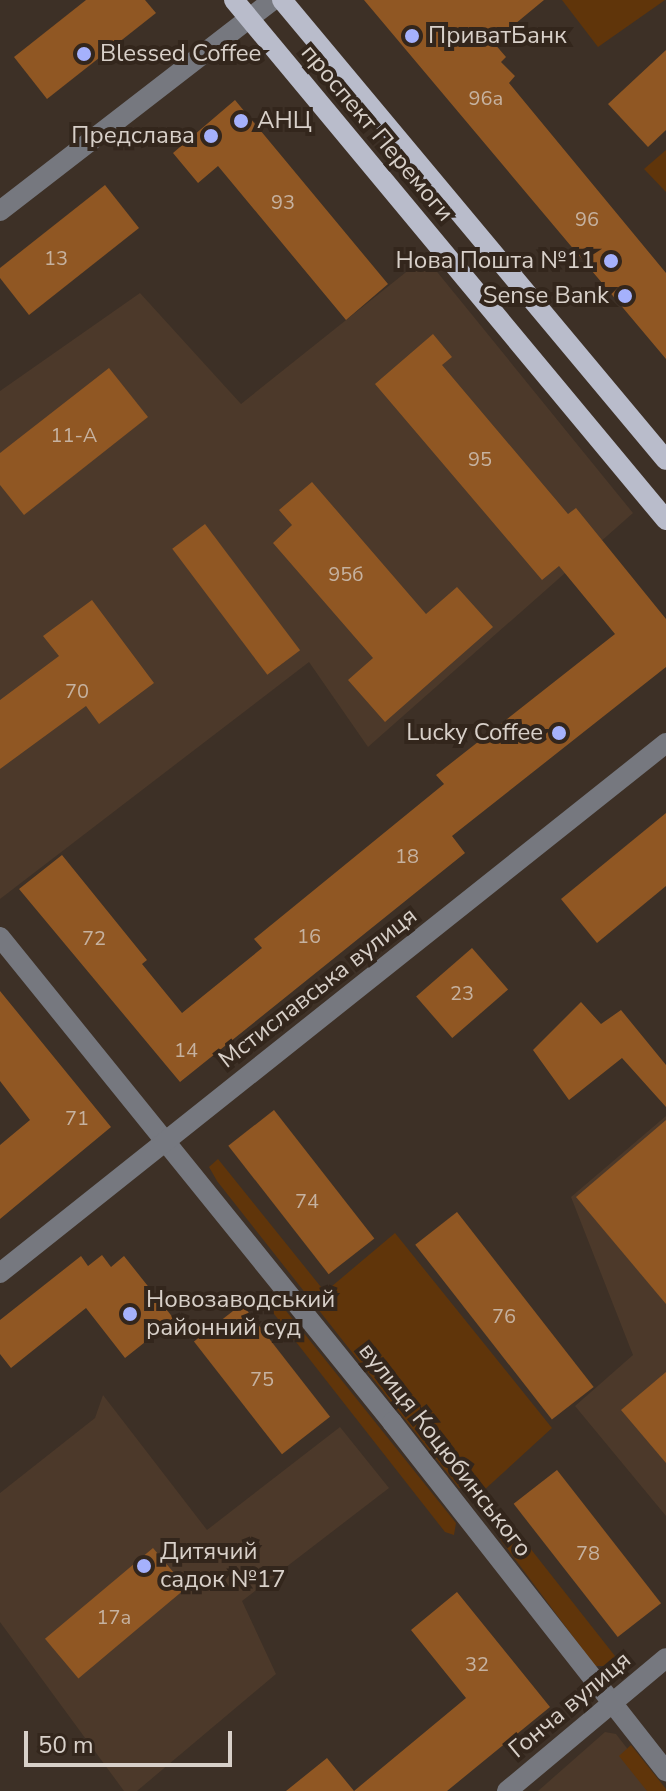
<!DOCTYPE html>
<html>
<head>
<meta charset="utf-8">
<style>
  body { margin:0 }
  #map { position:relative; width:666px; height:1791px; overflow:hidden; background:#3d3026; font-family:"Nunito Sans",sans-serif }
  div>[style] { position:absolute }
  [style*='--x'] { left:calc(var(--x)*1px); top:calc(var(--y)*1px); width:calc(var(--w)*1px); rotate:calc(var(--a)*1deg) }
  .built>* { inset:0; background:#4c392a }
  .green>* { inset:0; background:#60350a }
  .building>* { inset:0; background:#905723; transform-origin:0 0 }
  .minor>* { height:20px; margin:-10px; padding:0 10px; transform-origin:10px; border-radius:10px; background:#76787f }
  .major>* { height:20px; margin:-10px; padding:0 10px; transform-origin:10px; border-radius:10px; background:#b9bccb }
  .dots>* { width:22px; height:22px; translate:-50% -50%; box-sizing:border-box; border:4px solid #33261c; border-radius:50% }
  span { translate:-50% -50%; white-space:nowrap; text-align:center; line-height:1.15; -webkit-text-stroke:8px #33261c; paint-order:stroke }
  .number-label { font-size:20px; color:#c6b2a0 }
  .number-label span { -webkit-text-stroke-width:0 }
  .poi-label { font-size:24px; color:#d8d0c9 }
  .left { translate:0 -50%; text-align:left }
  .right { translate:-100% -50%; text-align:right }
  .street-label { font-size:24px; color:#d8d0c9 }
  .scale { position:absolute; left:24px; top:1731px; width:208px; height:36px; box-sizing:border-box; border:4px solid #d8d0c9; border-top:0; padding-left:10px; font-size:24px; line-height:28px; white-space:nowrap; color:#d8d0c9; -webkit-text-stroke:6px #33261c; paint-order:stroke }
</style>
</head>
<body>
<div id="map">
  <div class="built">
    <i style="clip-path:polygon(425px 257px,633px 513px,368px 747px,309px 662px,0 899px,0 391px,140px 293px,241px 404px)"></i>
    <i style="clip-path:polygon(666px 1116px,666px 1516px,575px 1406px,633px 1355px,571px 1197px)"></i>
    <i style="clip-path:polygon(103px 1395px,207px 1530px,340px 1427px,389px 1488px,242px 1601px,276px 1674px,137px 1791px,124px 1791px,0 1622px,0 1493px,95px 1418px)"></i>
    <i style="clip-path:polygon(605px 1732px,616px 1734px,660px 1791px,538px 1791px)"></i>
  </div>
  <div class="green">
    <i style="clip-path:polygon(562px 0,665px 0,598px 47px)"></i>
    <i style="clip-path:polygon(666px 150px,666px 192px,644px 169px)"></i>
    <i style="clip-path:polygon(218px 1159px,325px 1292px,395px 1233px,552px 1428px,482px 1492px,459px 1488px,217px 1181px,209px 1167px)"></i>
    <i style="clip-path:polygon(271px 1292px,456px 1523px,454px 1535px,445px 1532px,260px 1296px)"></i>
    <i style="clip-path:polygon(504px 1515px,615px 1656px,604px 1666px,595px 1666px,500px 1539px)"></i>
    <i style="clip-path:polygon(631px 1745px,666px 1789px,666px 1791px,647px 1791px,619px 1756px)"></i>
  </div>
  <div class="building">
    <i style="clip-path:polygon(86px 0,145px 0,156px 13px,47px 99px,14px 57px)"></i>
    <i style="clip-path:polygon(364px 0,544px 0,493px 42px,506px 57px,501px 62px,515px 76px,509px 83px,666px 273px,666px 359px)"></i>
    <i style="clip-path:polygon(666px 50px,666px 130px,648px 147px,608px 104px)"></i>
    <i style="clip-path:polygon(235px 100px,388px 284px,346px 320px,218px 166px,198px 183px,173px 153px)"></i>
    <i style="clip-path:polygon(105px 185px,139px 228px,29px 315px,0 278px,0 268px)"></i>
    <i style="clip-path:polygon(433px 334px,452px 357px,442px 365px,568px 514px,576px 508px,666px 619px,666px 667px,452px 836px,465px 853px,180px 1082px,19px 889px,62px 855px,147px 960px,142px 964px,182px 1013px,262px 948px,254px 939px,444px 784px,436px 775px,615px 634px,559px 566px,542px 580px,375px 384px)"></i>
    <i style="clip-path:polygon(109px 368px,148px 417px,24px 515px,0 485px,0 453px)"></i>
    <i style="clip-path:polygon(312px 482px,426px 614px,457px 587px,493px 627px,385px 722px,348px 680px,373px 658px,273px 543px,292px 525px,279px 510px)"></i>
    <i style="left:205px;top:524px;width:158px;height:41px;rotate:53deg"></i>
    <i style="clip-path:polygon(92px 600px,154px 683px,99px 724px,86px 706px,0 769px,0 700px,59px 656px,43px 636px)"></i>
    <i style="clip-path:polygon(666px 813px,666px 886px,597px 943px,561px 899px)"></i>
    <i style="left:472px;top:948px;width:55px;height:74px;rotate:49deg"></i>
    <i style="clip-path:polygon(0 991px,111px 1127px,0 1219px,0 1145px,30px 1120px,0 1081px)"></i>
    <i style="clip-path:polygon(581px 1002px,601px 1024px,621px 1010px,666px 1065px,666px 1107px,622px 1058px,569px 1100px,533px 1050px)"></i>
    <i style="left:274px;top:1110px;width:163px;height:58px;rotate:52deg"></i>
    <i style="clip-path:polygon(666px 1120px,666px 1304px,576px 1197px)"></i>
    <i style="left:457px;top:1212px;width:222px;height:53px;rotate:52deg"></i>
    <i style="clip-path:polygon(102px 1255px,111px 1267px,124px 1256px,174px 1319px,125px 1358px,86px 1308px,11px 1368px,0 1354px,0 1320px,81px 1256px,88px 1266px)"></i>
    <i style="left:242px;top:1304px;width:143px;height:61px;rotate:52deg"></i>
    <i style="clip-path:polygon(666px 1372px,666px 1463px,621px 1410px)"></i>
    <i style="left:557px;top:1470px;width:169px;height:55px;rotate:52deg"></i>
    <i style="left:153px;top:1548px;width:52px;height:141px;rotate:50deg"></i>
    <i style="clip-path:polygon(457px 1592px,550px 1707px,447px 1791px,286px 1791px,327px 1758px,354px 1791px,466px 1698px,411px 1630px)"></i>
  </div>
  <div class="minor">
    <i style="--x:0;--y:211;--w:345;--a:-37.7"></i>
    <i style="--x:0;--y:937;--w:624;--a:51.05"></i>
    <i style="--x:392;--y:1422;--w:444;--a:51.9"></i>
    <i style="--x:0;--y:1273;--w:851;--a:-38.51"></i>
    <i style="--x:507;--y:1791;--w:207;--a:-39.9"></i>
  </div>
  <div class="major">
    <i style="--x:234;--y:0;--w:676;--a:50.28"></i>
    <i style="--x:282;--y:0;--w:599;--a:50.15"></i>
  </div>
  <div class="dots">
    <i style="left:412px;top:36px;background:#a5b1fc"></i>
    <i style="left:84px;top:54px;background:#a5b1fc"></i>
    <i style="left:241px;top:121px;background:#a5b1fc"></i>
    <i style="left:211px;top:136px;background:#a5b1fc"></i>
    <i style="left:611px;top:261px;background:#a5b1fc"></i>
    <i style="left:625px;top:296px;background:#a5b1fc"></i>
    <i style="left:559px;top:733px;background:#a5b1fc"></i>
    <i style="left:130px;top:1314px;background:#a5b1fc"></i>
    <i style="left:144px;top:1566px;background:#a5b1fc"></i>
  </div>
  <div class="number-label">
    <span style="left:486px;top:98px">96а</span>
    <span style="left:283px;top:202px">93</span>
    <span style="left:587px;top:219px">96</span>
    <span style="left:56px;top:258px">13</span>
    <span style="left:74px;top:435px">11-А</span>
    <span style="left:480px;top:459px">95</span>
    <span style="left:346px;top:574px">95б</span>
    <span style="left:77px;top:691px">70</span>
    <span style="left:407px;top:856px">18</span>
    <span style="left:309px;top:936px">16</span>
    <span style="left:94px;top:938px">72</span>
    <span style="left:462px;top:993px">23</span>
    <span style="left:186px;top:1050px">14</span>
    <span style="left:77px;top:1118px">71</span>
    <span style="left:307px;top:1201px">74</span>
    <span style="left:504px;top:1316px">76</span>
    <span style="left:262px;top:1379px">75</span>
    <span style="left:588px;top:1553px">78</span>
    <span style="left:114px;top:1617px">17а</span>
    <span style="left:477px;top:1664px">32</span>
  </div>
  <div class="poi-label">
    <span class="left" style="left:428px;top:36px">ПриватБанк</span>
    <span class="left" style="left:100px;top:54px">Blessed Coffee</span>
    <span class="left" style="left:257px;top:121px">АНЦ</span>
    <span class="right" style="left:195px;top:136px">Предслава</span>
    <span class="right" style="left:595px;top:261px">Нова Пошта №11</span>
    <span class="right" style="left:609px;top:296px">Sense Bank</span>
    <span class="right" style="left:543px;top:733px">Lucky Coffee</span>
    <span class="left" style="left:146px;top:1314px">Новозаводський<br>районний суд</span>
    <span class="left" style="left:160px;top:1566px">Дитячий<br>садок №17</span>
  </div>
  <div class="street-label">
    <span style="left:377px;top:133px;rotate:50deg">проспект Перемоги</span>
    <span style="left:318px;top:988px;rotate:-38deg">Мстиславська вулиця</span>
    <span style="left:445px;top:1450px;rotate:52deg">вулиця Коцюбинського</span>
    <span style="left:570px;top:1705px;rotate:-40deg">Гонча вулиця</span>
  </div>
  <div class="scale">50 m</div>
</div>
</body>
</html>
